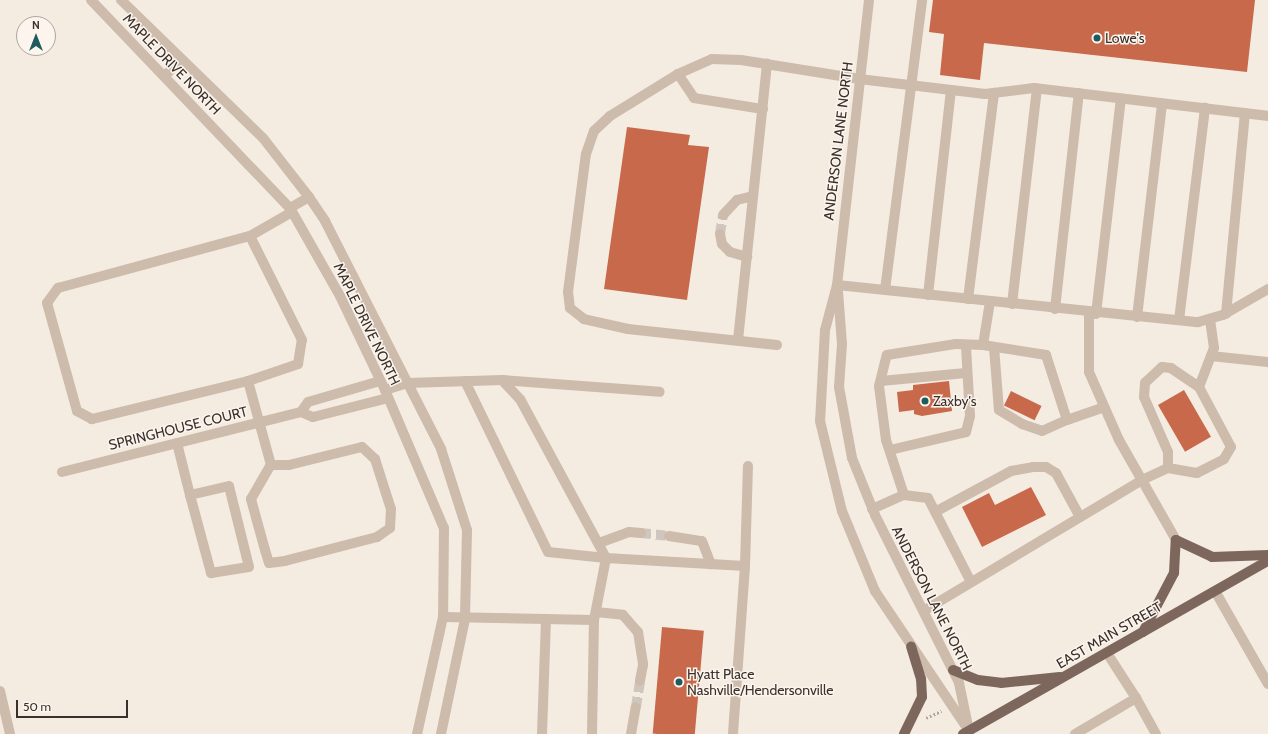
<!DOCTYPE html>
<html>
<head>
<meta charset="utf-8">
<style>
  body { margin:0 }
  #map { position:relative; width:1268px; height:734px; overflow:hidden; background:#f4ebe1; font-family:Cabin,sans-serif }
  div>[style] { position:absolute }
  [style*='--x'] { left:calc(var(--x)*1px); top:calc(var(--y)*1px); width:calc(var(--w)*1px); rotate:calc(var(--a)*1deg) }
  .building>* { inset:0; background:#c8694b; transform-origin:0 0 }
  .minor-tunnel>* { height:10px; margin-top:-5px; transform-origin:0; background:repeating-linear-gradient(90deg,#cfc6bd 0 10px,transparent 0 15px) }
  .path>* { height:2.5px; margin-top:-1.25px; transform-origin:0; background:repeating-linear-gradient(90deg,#b9a596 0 2px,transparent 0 4px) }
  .minor>* { height:10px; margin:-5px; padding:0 5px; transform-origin:5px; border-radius:5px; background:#cdbbac }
  .major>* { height:10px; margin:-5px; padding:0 5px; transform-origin:5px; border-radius:5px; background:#7d675c }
  .dots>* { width:11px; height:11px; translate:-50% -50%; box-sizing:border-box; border:2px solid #fbf5ee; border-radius:50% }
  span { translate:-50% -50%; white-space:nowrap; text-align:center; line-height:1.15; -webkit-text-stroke:3px #fbf5ee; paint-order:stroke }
  .poi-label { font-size:14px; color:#3b302b }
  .left { translate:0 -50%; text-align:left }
  .street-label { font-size:14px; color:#3b302b }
  .north { position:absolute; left:16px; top:16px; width:40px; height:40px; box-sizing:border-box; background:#fbf5ee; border:1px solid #aea6a0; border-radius:50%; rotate:0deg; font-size:11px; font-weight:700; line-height:16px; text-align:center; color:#3b302b }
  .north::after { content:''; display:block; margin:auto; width:14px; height:18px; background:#1f5a5e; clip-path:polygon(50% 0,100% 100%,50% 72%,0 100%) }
  .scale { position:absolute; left:16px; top:700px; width:112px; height:18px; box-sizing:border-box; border:2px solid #3b302b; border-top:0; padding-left:5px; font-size:12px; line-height:14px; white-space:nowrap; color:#3b302b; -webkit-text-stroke:3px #fbf5ee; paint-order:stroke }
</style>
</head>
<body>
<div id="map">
  <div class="building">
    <i style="clip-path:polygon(933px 0,1255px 0,1247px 72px,984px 43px,980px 80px,940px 75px,944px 34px,929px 32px)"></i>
    <i style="clip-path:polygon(627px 127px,690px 135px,688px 145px,709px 147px,687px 300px,604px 289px)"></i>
    <i style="clip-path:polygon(949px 381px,952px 411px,922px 416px,914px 414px,914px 410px,899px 412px,897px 392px,913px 390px,913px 385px)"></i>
    <i style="left:1184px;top:390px;width:54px;height:30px;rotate:60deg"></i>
    <i style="left:1011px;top:391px;width:34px;height:16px;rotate:26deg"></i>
    <i style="clip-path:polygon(1031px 487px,1046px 515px,982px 547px,962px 507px,989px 493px,995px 505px)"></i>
    <i style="left:662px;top:627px;width:42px;height:107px;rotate:5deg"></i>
  </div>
  <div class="minor-tunnel">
    <i style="--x:720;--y:234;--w:19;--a:-81"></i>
    <i style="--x:641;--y:533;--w:28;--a:6"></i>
    <i style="--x:636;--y:707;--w:26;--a:-81"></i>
  </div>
  <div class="path">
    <i style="--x:926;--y:718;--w:17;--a:-25"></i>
  </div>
  <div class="minor">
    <i style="--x:91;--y:0;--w:288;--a:46.3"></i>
    <i style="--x:290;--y:208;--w:101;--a:60.4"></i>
    <i style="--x:340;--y:296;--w:104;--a:64.4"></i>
    <i style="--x:385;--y:390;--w:150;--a:66.9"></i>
    <i style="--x:444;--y:528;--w:89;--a:90.6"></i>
    <i style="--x:443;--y:617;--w:120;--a:102.5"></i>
    <i style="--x:121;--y:0;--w:198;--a:44.2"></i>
    <i style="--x:263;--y:138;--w:75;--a:52.1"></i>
    <i style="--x:309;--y:197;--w:29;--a:56"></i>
    <i style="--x:325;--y:221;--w:256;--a:63"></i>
    <i style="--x:441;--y:449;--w:85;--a:72.2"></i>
    <i style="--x:467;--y:530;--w:89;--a:91.3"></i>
    <i style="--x:465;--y:619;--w:117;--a:101.8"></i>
    <i style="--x:869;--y:0;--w:287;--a:96.4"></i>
    <i style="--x:837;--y:285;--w:47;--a:104.9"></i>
    <i style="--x:825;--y:330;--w:91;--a:93.1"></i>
    <i style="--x:820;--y:421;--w:93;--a:76.3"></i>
    <i style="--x:842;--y:511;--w:87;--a:67.6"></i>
    <i style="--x:875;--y:591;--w:169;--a:56.1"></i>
    <i style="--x:678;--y:74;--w:29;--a:56"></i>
    <i style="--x:694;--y:98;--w:70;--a:9.1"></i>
    <i style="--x:165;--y:76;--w:22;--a:-47"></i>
    <i style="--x:290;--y:208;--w:22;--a:-30"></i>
    <i style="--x:723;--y:215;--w:21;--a:-47"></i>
    <i style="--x:737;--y:200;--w:16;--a:-14"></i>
    <i style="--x:720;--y:234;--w:10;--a:79"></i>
    <i style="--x:722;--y:244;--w:11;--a:45"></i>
    <i style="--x:730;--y:252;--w:18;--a:16"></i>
    <i style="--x:837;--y:285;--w:363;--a:5.9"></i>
    <i style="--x:1198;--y:322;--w:26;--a:-16"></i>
    <i style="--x:1223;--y:315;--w:52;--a:-30"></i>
    <i style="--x:885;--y:290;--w:292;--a:-82.7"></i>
    <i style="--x:838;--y:291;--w:53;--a:85.7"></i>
    <i style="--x:842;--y:344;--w:43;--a:94"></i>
    <i style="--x:839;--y:387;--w:72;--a:79.6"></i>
    <i style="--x:852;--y:458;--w:61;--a:68"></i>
    <i style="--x:875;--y:515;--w:188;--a:63.4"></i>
    <i style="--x:959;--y:683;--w:44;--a:78.2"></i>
    <i style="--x:928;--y:295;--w:206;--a:-83.6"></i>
    <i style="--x:968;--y:299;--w:208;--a:-82.8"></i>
    <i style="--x:1012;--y:304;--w:217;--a:-83.4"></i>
    <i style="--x:1055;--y:309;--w:217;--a:-83.7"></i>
    <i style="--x:1089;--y:313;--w:59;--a:90"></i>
    <i style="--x:1089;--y:372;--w:74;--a:66.2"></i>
    <i style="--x:1119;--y:440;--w:115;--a:60.3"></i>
    <i style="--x:1096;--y:314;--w:217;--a:-83.4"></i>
    <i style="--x:1226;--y:314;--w:202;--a:-84.6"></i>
    <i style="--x:1137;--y:317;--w:215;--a:-83.3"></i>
    <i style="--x:1179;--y:320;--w:214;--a:-83"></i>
    <i style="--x:738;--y:340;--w:278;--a:-84"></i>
    <i style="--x:777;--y:345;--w:150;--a:-173.9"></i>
    <i style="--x:628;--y:329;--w:45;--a:-167.2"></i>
    <i style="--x:584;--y:319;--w:18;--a:-142"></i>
    <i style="--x:570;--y:308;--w:16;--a:-97"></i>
    <i style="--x:568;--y:292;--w:139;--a:-82.6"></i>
    <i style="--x:586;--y:154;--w:24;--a:-71"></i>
    <i style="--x:594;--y:131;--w:22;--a:-43"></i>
    <i style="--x:610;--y:116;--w:80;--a:-31.7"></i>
    <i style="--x:678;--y:74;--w:37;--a:-24"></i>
    <i style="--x:712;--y:59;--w:29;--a:2"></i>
    <i style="--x:741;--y:60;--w:120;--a:9.1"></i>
    <i style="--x:859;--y:79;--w:127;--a:6.8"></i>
    <i style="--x:985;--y:94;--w:49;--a:-7"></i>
    <i style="--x:1034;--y:88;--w:236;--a:6.8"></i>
    <i style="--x:983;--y:345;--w:64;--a:9"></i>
    <i style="--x:1046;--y:355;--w:68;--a:72.1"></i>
    <i style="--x:1067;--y:420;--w:39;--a:-19"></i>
    <i style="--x:994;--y:347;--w:63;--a:85.5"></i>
    <i style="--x:999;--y:410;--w:27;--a:31"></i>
    <i style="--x:1022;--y:424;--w:21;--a:19"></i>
    <i style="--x:1042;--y:431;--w:27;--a:-24"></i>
    <i style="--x:1211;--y:356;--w:57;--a:6"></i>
    <i style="--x:502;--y:380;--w:158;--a:4.3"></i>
    <i style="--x:248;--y:381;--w:161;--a:166.3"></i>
    <i style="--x:92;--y:419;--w:17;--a:-152"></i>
    <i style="--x:77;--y:411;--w:112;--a:-105.5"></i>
    <i style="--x:47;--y:303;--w:19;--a:-54"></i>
    <i style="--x:58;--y:288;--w:199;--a:-15.2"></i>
    <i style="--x:380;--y:381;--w:75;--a:163.7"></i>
    <i style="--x:308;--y:402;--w:12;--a:125"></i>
    <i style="--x:301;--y:412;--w:13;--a:23"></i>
    <i style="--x:313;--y:417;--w:77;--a:-14.2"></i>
    <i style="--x:881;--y:381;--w:85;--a:-5.4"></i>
    <i style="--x:1199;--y:387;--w:42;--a:-69"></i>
    <i style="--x:1214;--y:348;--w:29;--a:-98"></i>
    <i style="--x:385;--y:390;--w:24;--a:-17"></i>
    <i style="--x:408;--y:383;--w:94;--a:-1.8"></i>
    <i style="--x:502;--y:380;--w:26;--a:47"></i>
    <i style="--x:520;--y:399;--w:181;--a:61.6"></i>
    <i style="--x:606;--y:558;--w:139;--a:3.3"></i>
    <i style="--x:745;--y:566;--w:168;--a:94.1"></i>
    <i style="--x:177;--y:443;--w:54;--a:76"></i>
    <i style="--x:190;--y:495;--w:81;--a:74.9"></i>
    <i style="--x:211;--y:573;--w:38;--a:-9"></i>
    <i style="--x:249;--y:567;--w:83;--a:-103.9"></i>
    <i style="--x:229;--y:486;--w:40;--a:167"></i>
    <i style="--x:890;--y:450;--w:78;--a:-13.3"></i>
    <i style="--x:966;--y:432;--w:16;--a:-76"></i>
    <i style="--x:970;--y:416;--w:69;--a:-93.3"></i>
    <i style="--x:271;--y:465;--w:18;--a:0"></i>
    <i style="--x:289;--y:465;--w:75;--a:-13.9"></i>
    <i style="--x:362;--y:447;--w:18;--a:43"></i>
    <i style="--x:375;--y:459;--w:52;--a:72.3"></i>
    <i style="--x:391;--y:509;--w:19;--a:93"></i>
    <i style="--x:390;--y:528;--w:16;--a:145"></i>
    <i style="--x:377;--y:537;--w:95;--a:165.4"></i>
    <i style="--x:285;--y:561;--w:16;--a:173"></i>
    <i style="--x:269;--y:563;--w:14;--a:-107"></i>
    <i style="--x:265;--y:550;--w:53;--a:-105.4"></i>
    <i style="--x:251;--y:499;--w:39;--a:-60"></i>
    <i style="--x:271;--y:465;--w:87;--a:-105.3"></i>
    <i style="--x:248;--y:381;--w:53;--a:-18.8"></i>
    <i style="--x:298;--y:364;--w:24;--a:-81"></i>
    <i style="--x:302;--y:340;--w:116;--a:-116.6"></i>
    <i style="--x:250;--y:236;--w:48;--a:-29.7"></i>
    <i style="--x:62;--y:472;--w:246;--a:-14.1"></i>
    <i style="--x:904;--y:495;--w:24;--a:7"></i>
    <i style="--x:928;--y:498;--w:94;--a:62.9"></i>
    <i style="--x:872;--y:509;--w:35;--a:-24"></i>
    <i style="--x:904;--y:495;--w:58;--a:-108.1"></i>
    <i style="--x:886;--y:440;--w:54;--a:-97.4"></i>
    <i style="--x:879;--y:386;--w:32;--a:-76"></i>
    <i style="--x:887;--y:355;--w:70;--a:-9.1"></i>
    <i style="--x:956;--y:344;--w:27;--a:2"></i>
    <i style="--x:983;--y:345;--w:44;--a:-80.8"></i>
    <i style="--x:935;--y:512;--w:86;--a:-28.3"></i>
    <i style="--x:1011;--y:471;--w:22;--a:-10"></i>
    <i style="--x:1033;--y:467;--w:13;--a:0"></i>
    <i style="--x:1046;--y:467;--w:12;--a:31"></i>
    <i style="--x:1056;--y:473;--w:50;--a:61.4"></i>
    <i style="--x:669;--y:536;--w:33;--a:9"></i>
    <i style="--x:702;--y:541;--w:25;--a:69"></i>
    <i style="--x:599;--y:543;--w:32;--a:-20"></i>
    <i style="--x:629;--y:532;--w:12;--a:5"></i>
    <i style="--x:745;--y:566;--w:100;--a:-88.3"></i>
    <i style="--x:1215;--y:591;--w:107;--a:60.3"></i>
    <i style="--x:925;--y:610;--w:253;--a:-30.9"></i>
    <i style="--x:1142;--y:480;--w:29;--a:-25"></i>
    <i style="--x:1168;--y:468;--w:29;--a:10"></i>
    <i style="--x:1197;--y:473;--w:30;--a:-27"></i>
    <i style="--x:1224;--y:459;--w:14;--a:-60"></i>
    <i style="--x:1231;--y:447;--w:68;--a:-118.1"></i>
    <i style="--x:1199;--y:387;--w:34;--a:-146"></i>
    <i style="--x:1171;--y:368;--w:9;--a:-174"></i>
    <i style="--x:1162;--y:367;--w:23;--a:137"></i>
    <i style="--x:1145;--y:383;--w:14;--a:94"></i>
    <i style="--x:1144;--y:397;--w:60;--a:66.4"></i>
    <i style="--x:1168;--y:452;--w:16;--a:90"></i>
    <i style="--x:596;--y:612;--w:27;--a:6"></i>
    <i style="--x:623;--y:615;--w:23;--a:49"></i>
    <i style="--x:638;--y:632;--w:33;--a:81"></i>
    <i style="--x:643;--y:665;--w:16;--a:101"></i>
    <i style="--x:443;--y:617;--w:151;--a:1.1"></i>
    <i style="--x:594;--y:620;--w:63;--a:-79"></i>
    <i style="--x:606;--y:558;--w:58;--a:-174.1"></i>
    <i style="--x:548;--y:552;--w:190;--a:-115.9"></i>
    <i style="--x:0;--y:691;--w:44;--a:76.9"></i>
    <i style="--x:1136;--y:698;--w:41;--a:60.9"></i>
    <i style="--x:542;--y:734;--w:114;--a:-88"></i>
    <i style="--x:592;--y:734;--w:114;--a:-89"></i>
    <i style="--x:631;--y:734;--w:27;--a:-80"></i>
    <i style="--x:1075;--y:734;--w:71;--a:-30.5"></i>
    <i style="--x:1136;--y:698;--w:54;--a:-122.8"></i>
  </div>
  <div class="major">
    <i style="--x:1143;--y:632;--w:67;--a:-62.3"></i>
    <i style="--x:1174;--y:573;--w:33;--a:-87"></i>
    <i style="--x:1176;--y:540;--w:40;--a:25"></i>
    <i style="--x:1212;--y:557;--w:56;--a:-2"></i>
    <i style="--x:953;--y:670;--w:27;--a:22"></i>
    <i style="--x:978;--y:680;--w:23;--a:7"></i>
    <i style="--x:1001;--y:683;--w:59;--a:-5.8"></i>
    <i style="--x:904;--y:734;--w:41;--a:-64.1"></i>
    <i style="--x:922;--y:697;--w:18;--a:-93"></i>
    <i style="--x:921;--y:679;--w:34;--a:-107"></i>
    <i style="--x:963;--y:734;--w:351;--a:-29.6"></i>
  </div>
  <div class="dots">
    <i style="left:1097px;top:38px;background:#1f5a5e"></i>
    <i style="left:925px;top:401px;background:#1f5a5e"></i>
    <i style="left:679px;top:682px;background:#1f5a5e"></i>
  </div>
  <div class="poi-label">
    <span class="left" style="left:1105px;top:38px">Lowe's</span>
    <span class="left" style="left:933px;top:401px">Zaxby's</span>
    <span class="left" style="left:687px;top:682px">Hyatt Place<br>Nashville/Hendersonville</span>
  </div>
  <div class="street-label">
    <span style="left:172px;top:64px;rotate:46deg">MAPLE DRIVE NORTH</span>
    <span style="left:838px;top:141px;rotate:-83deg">ANDERSON LANE NORTH</span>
    <span style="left:367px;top:324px;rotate:64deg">MAPLE DRIVE NORTH</span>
    <span style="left:178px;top:428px;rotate:-14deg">SPRINGHOUSE COURT</span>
    <span style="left:932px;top:598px;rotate:63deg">ANDERSON LANE NORTH</span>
    <span style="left:1109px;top:635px;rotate:-30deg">EAST MAIN STREET</span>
  </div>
  <div class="north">N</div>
  <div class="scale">50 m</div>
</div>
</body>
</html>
